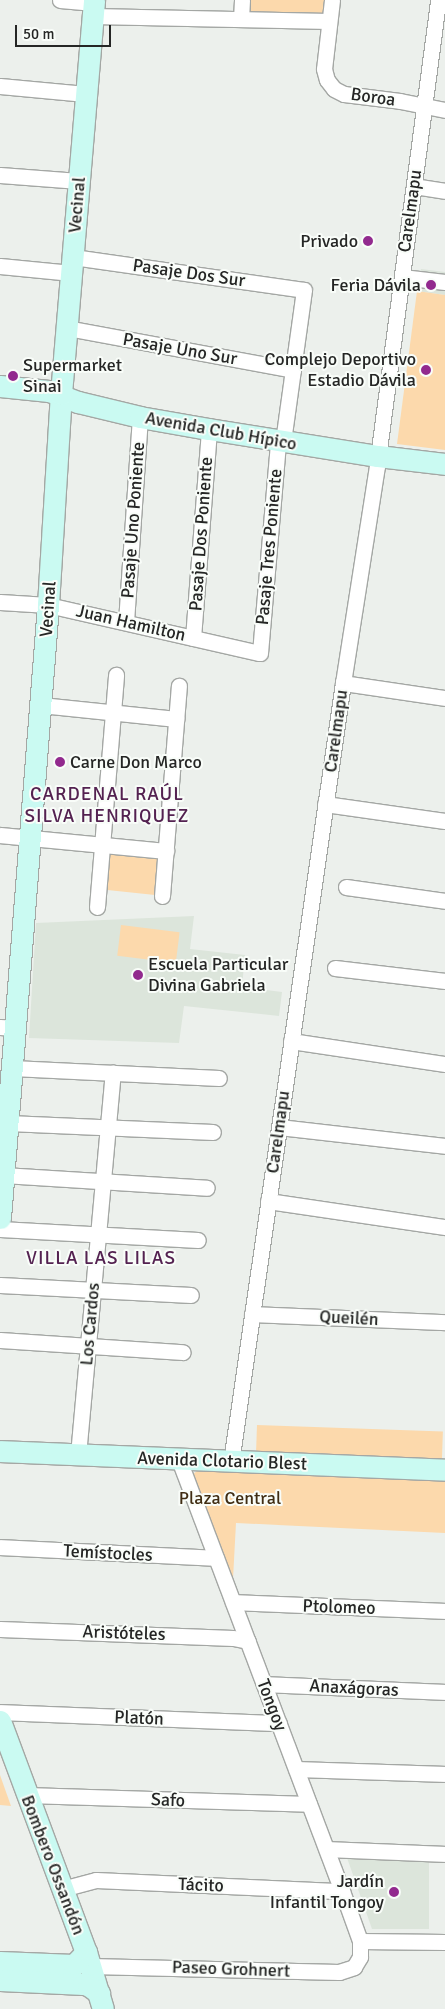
<!DOCTYPE html>
<html>
<head>
<meta charset="utf-8">
<style>
  body { margin:0 }
  #map { position:relative; width:445px; height:2009px; overflow:hidden; background:#ecf0ec; font-family:Signika,sans-serif }
  div>[style] { position:absolute }
  [style*='--x'] { left:calc(var(--x)*1px); top:calc(var(--y)*1px); width:calc(var(--w)*1px); rotate:calc(var(--a)*1deg) }
  .built>* { inset:0; background:#dce5db }
  .green>* { inset:0; background:#fcd9ac; transform-origin:0 0 }
  .roads { filter:drop-shadow(1px 0 #a4a7a4) drop-shadow(-1px 0 #a4a7a4) drop-shadow(0 1px #a4a7a4) drop-shadow(0 -1px #a4a7a4) }
  .street>* { height:15px; margin:-7.5px; padding:0 7.5px; transform-origin:7.5px; border-radius:7.5px; background:#fff }
  .secondary>* { height:21px; margin:-10.5px; padding:0 10.5px; transform-origin:10.5px; border-radius:10.5px; background:#cafaf2 }
  .dots>* { width:14px; height:14px; translate:-50% -50%; box-sizing:border-box; border:2px solid #f9fdf9; border-radius:50% }
  span { translate:-50% -50%; white-space:nowrap; text-align:center; line-height:1.15; -webkit-text-stroke:4px #f9fdf9; paint-order:stroke }
  .street-label { font-size:18px; color:#252625 }
  .poi-label { font-size:18px; color:#252625 }
  .right { translate:-100% -50%; text-align:right }
  .left { translate:0 -50%; text-align:left }
  .park-label { font-size:18px; color:#402d13 }
  .neighbourhood-label { font-size:19px; color:#542251; letter-spacing:1px }
  .scale { position:absolute; left:15px; top:25px; width:96px; height:22px; box-sizing:border-box; border:2px solid #252625; border-top:0; padding-left:6px; font-size:15px; line-height:18px; white-space:nowrap; color:#252625; -webkit-text-stroke:4px #f9fdf9; paint-order:stroke }
</style>
</head>
<body>
<div id="map">
  <div class="built">
    <i style="clip-path:polygon(421px 269px,445px 272px,445px 295px,417px 291px)"></i>
    <i style="clip-path:polygon(194px 916px,190px 949px,245px 955px,242px 987px,282px 992px,279px 1016px,184px 1006px,179px 1043px,29px 1038px,36px 923px)"></i>
    <i style="clip-path:polygon(346px 1855px,429px 1856px,429px 1929px,372px 1929px)"></i>
  </div>
  <div class="green">
    <i style="left:247px;top:0;width:82px;height:13px"></i>
    <i style="clip-path:polygon(417px 291px,445px 295px,445px 450px,397px 444px)"></i>
    <i style="left:109px;top:853px;width:50px;height:37px;rotate:6deg"></i>
    <i style="left:121px;top:925px;width:59px;height:31px;rotate:7deg"></i>
    <i style="left:257px;top:1425px;width:186px;height:31px;rotate:2deg"></i>
    <i style="clip-path:polygon(198px 1470px,445px 1480px,445px 1533px,236px 1523px,233px 1579px,191px 1476px)"></i>
    <i style="clip-path:polygon(0 1775px,11px 1806px,0 1805px)"></i>
  </div>
  <div class="roads">
    <div class="street">
      <i style="--x:60;--y:0;--w:34;--a:5"></i>
      <i style="--x:332;--y:0;--w:69;--a:96.6"></i>
      <i style="--x:324;--y:69;--w:11;--a:75"></i>
      <i style="--x:327;--y:80;--w:11;--a:52"></i>
      <i style="--x:334;--y:89;--w:11;--a:27"></i>
      <i style="--x:344;--y:94;--w:56;--a:7.1"></i>
      <i style="--x:400;--y:101;--w:46;--a:11.3"></i>
      <i style="--x:93;--y:16;--w:236;--a:1.2"></i>
      <i style="--x:241;--y:19;--w:19;--a:-87"></i>
      <i style="--x:0;--y:86;--w:86;--a:5.3"></i>
      <i style="--x:0;--y:175;--w:79;--a:4.3"></i>
      <i style="--x:414;--y:186;--w:31;--a:9"></i>
      <i style="--x:73;--y:257;--w:233;--a:8.1"></i>
      <i style="--x:304;--y:290;--w:153;--a:97.9"></i>
      <i style="--x:0;--y:266;--w:72;--a:5.6"></i>
      <i style="--x:402;--y:277;--w:43;--a:6.6"></i>
      <i style="--x:67;--y:328;--w:230;--a:10.5"></i>
      <i style="--x:0;--y:602;--w:48;--a:3.6"></i>
      <i style="--x:48;--y:605;--w:217;--a:12.8"></i>
      <i style="--x:260;--y:653;--w:213;--a:-85.1"></i>
      <i style="--x:126;--y:622;--w:205;--a:-86.1"></i>
      <i style="--x:193;--y:638;--w:210;--a:-85.6"></i>
      <i style="--x:343;--y:683;--w:103;--a:8.4"></i>
      <i style="--x:41;--y:705;--w:136;--a:5.9"></i>
      <i style="--x:325;--y:804;--w:121;--a:8.1"></i>
      <i style="--x:0;--y:835;--w:167;--a:5.5"></i>
      <i style="--x:346;--y:887;--w:100;--a:8"></i>
      <i style="--x:162;--y:896;--w:211;--a:-85.4"></i>
      <i style="--x:97;--y:907;--w:233;--a:-85.3"></i>
      <i style="--x:335;--y:968;--w:111;--a:6.7"></i>
      <i style="--x:0;--y:1027;--w:15;--a:4"></i>
      <i style="--x:291;--y:1041;--w:156;--a:8.5"></i>
      <i style="--x:12;--y:1068;--w:207;--a:2.8"></i>
      <i style="--x:8;--y:1123;--w:205;--a:2.5"></i>
      <i style="--x:279;--y:1127;--w:167;--a:6.5"></i>
      <i style="--x:3;--y:1175;--w:204;--a:3.6"></i>
      <i style="--x:268;--y:1201;--w:179;--a:8.4"></i>
      <i style="--x:0;--y:1229;--w:198;--a:3.2"></i>
      <i style="--x:0;--y:1285;--w:191;--a:3"></i>
      <i style="--x:252;--y:1314;--w:193;--a:2.4"></i>
      <i style="--x:0;--y:1340;--w:183;--a:3.8"></i>
      <i style="--x:78;--y:1455;--w:384;--a:-84.8"></i>
      <i style="--x:231;--y:1462;--w:787;--a:-81.82"></i>
      <i style="--x:343;--y:683;--w:221;--a:-81.1"></i>
      <i style="--x:377;--y:465;--w:469;--a:-82.5"></i>
      <i style="--x:0;--y:1547;--w:216;--a:2.9"></i>
      <i style="--x:233;--y:1602;--w:212;--a:2.4"></i>
      <i style="--x:0;--y:1629;--w:233;--a:2.2"></i>
      <i style="--x:233;--y:1638;--w:15;--a:11"></i>
      <i style="--x:264;--y:1684;--w:181;--a:2.5"></i>
      <i style="--x:0;--y:1712;--w:279;--a:2.3"></i>
      <i style="--x:296;--y:1769;--w:149;--a:1.9"></i>
      <i style="--x:26;--y:1795;--w:283;--a:1.8"></i>
      <i style="--x:327;--y:1849;--w:118;--a:2.4"></i>
      <i style="--x:62;--y:1889;--w:35;--a:-15"></i>
      <i style="--x:96;--y:1880;--w:246;--a:2.6"></i>
      <i style="--x:360;--y:1941;--w:85;--a:0.7"></i>
      <i style="--x:90;--y:1966;--w:249;--a:1.4"></i>
      <i style="--x:339;--y:1972;--w:16;--a:-18"></i>
      <i style="--x:354;--y:1967;--w:12;--a:-59"></i>
      <i style="--x:360;--y:1957;--w:16;--a:-90"></i>
      <i style="--x:360;--y:1941;--w:53;--a:-109.8"></i>
      <i style="--x:342;--y:1891;--w:462;--a:-110.7"></i>
    </div>
    <div class="secondary">
      <i style="--x:0;--y:386;--w:49;--a:5.8"></i>
      <i style="--x:49;--y:391;--w:31;--a:21"></i>
      <i style="--x:78;--y:402;--w:64;--a:13.6"></i>
      <i style="--x:140;--y:417;--w:70;--a:9.9"></i>
      <i style="--x:209;--y:429;--w:171;--a:9.1"></i>
      <i style="--x:378;--y:456;--w:67;--a:6.8"></i>
      <i style="--x:0;--y:1218;--w:615;--a:-85.52"></i>
      <i style="--x:48;--y:605;--w:211;--a:-86.5"></i>
      <i style="--x:61;--y:394;--w:395;--a:-85.2"></i>
      <i style="--x:0;--y:1451;--w:445;--a:2.4"></i>
      <i style="--x:0;--y:1721;--w:246;--a:69.6"></i>
      <i style="--x:86;--y:1952;--w:59;--a:73.4"></i>
      <i style="--x:0;--y:1962;--w:74;--a:2.3"></i>
      <i style="--x:74;--y:1965;--w:18;--a:-47"></i>
      <i style="--x:0;--y:1980;--w:83;--a:2.8"></i>
      <i style="--x:83;--y:1984;--w:5;--a:11"></i>
      <i style="--x:88;--y:1985;--w:14;--a:36"></i>
    </div>
  </div>
  <div class="dots">
    <i style="left:368px;top:241px;background:#922a8e"></i>
    <i style="left:431px;top:285px;background:#922a8e"></i>
    <i style="left:426px;top:370px;background:#922a8e"></i>
    <i style="left:13px;top:376px;background:#922a8e"></i>
    <i style="left:60px;top:762px;background:#922a8e"></i>
    <i style="left:138px;top:975px;background:#922a8e"></i>
    <i style="left:394px;top:1892px;background:#922a8e"></i>
  </div>
  <div class="street-label">
    <span style="left:373px;top:97px;rotate:8deg">Boroa</span>
    <span style="left:77px;top:205px;rotate:-85deg">Vecinal</span>
    <span style="left:410px;top:211px;rotate:-82deg">Carelmapu</span>
    <span style="left:189px;top:273px;rotate:8deg">Pasaje Dos Sur</span>
    <span style="left:180px;top:349px;rotate:10deg">Pasaje Uno Sur</span>
    <span style="left:221px;top:431px;rotate:10deg">Avenida Club Hípico</span>
    <span style="left:133px;top:520px;rotate:-86deg">Pasaje Uno Poniente</span>
    <span style="left:201px;top:534px;rotate:-86deg">Pasaje Dos Poniente</span>
    <span style="left:269px;top:547px;rotate:-85deg">Pasaje Tres Poniente</span>
    <span style="left:48px;top:609px;rotate:-86deg">Vecinal</span>
    <span style="left:131px;top:623px;rotate:13deg">Juan Hamilton</span>
    <span style="left:336px;top:731px;rotate:-82deg">Carelmapu</span>
    <span style="left:278px;top:1132px;rotate:-82deg">Carelmapu</span>
    <span style="left:349px;top:1318px;rotate:3deg">Queilén</span>
    <span style="left:90px;top:1324px;rotate:-85deg">Los Cardos</span>
    <span style="left:222px;top:1461px;rotate:2deg">Avenida Clotario Blest</span>
    <span style="left:108px;top:1553px;rotate:3deg">Temístocles</span>
    <span style="left:339px;top:1607px;rotate:2deg">Ptolomeo</span>
    <span style="left:124px;top:1633px;rotate:2deg">Aristóteles</span>
    <span style="left:354px;top:1688px;rotate:3deg">Anaxágoras</span>
    <span style="left:272px;top:1705px;rotate:69deg">Tongoy</span>
    <span style="left:139px;top:1718px;rotate:2deg">Platón</span>
    <span style="left:168px;top:1800px;rotate:2deg">Safo</span>
    <span style="left:53px;top:1865px;rotate:69deg">Bombero Ossandón</span>
    <span style="left:201px;top:1885px;rotate:2deg">Tácito</span>
    <span style="left:231px;top:1969px;rotate:2deg">Paseo Grohnert</span>
  </div>
  <div class="poi-label">
    <span class="right" style="left:358px;top:241px">Privado</span>
    <span class="right" style="left:421px;top:285px">Feria Dávila</span>
    <span class="right" style="left:416px;top:370px">Complejo Deportivo<br>Estadio Dávila</span>
    <span class="left" style="left:23px;top:376px">Supermarket<br>Sinai</span>
    <span class="left" style="left:70px;top:762px">Carne Don Marco</span>
    <span class="left" style="left:148px;top:975px">Escuela Particular<br>Divina Gabriela</span>
    <span class="right" style="left:384px;top:1892px">Jardín<br>Infantil Tongoy</span>
  </div>
  <div class="park-label">
    <span style="left:230px;top:1498px">Plaza Central</span>
  </div>
  <div class="neighbourhood-label">
    <span style="left:107px;top:806px">CARDENAL RAÚL<br>SILVA HENRIQUEZ</span>
    <span style="left:101px;top:1259px">VILLA LAS LILAS</span>
  </div>
  <div class="scale">50 m</div>
</div>
</body>
</html>
